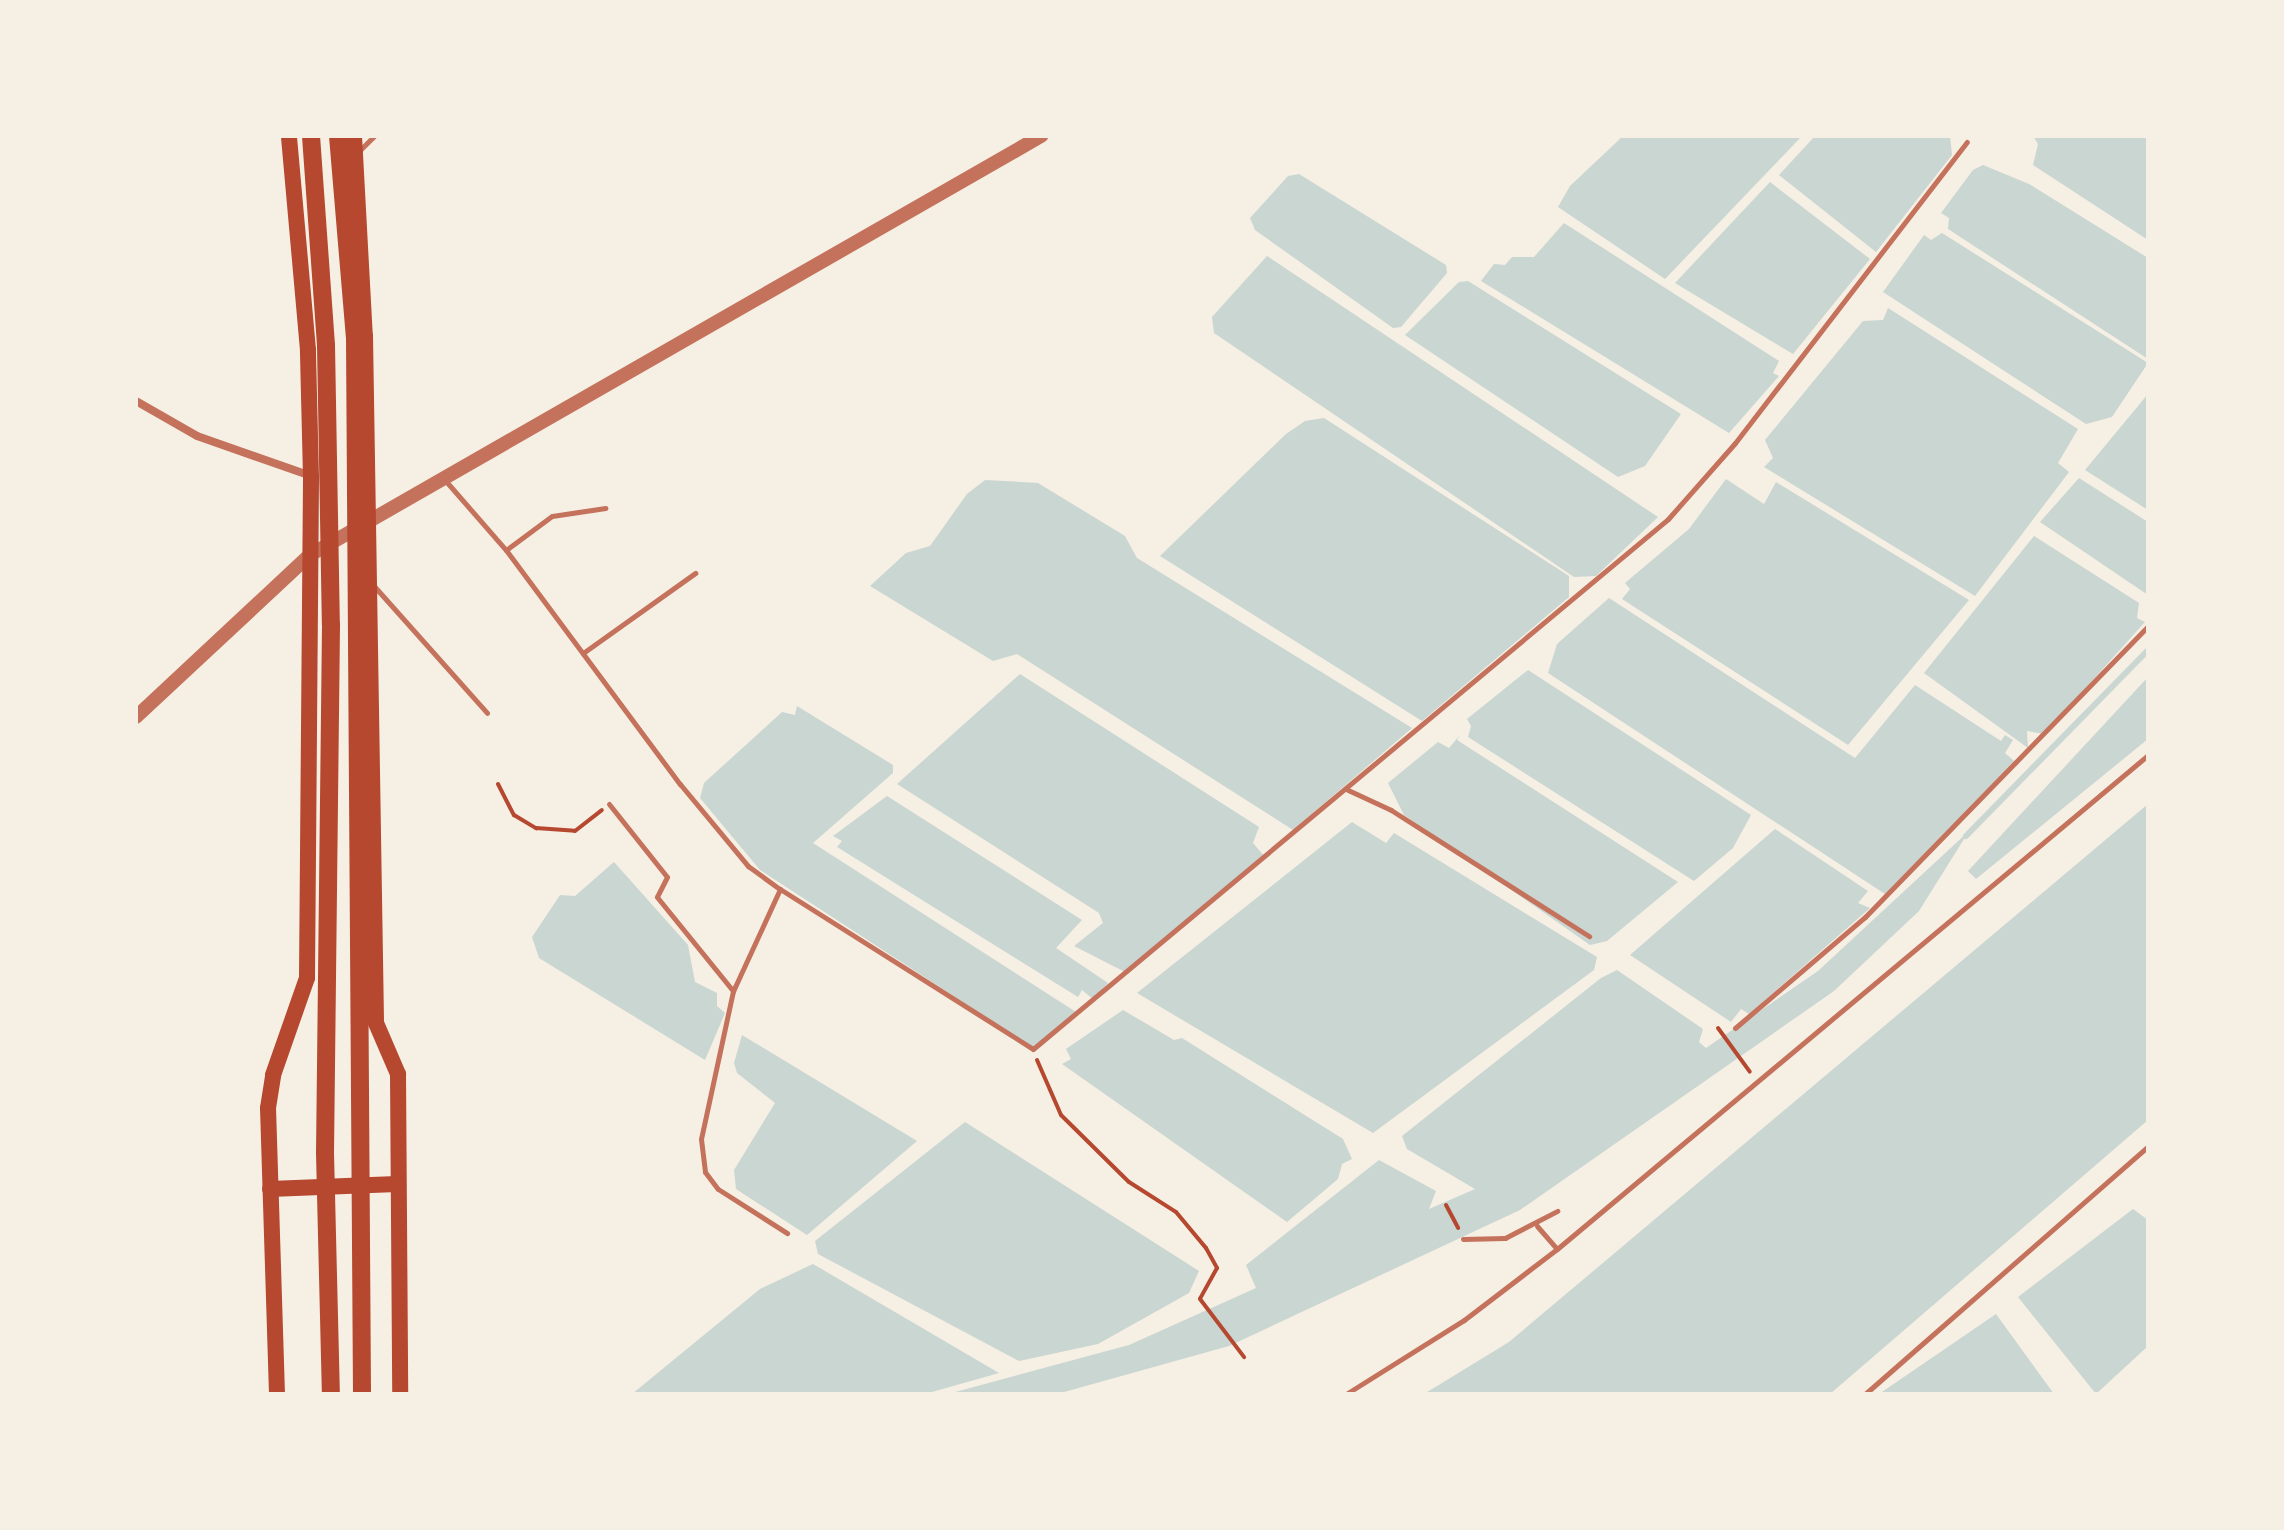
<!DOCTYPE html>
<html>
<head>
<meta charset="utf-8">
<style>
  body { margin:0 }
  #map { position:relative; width:2284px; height:1530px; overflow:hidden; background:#f6efe4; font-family:"Nunito Sans",sans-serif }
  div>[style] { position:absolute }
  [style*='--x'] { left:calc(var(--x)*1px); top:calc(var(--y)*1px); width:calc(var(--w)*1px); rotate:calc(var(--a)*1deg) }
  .water>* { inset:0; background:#c9d6d2 }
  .stream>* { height:6px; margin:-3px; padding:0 3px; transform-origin:3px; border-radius:3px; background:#c9d6d2 }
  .path>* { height:4px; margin:-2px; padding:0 2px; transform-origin:2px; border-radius:2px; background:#b5482f }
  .service>* { height:5px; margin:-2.5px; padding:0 2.5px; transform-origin:2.5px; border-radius:2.5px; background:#c5725c }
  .minor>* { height:8px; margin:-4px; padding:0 4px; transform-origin:4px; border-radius:4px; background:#c5725c }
  .tertiary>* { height:14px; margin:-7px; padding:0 7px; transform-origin:7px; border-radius:7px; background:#c5725c }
  .primary>* { height:16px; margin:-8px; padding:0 8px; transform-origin:8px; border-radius:8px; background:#b5482f }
  .trunk>* { height:18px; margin:-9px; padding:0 9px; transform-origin:9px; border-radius:9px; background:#b5482f }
  span { translate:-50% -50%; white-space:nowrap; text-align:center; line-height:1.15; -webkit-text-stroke:7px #f6efe4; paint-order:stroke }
  .frame { position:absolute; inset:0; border:138px solid #f6efe4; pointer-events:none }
</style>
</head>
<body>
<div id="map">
  <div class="water">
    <i style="clip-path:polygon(1623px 136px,1802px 136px,1665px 279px,1558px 207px,1570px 186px)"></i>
    <i style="clip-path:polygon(1815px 136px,1950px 136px,1952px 155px,1876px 252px,1779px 175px)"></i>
    <i style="clip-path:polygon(2033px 136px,2148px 136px,2148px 240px,2033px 165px,2038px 144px)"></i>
    <i style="clip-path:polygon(1983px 165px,2029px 184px,2148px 258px,2148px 359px,1948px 229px,1949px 218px,1941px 213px,1973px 170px)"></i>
    <i style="clip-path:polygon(1299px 174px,1446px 265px,1447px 273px,1401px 327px,1393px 328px,1255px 230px,1250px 218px,1288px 176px)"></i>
    <i style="clip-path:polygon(1770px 182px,1870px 259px,1793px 354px,1675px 283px)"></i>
    <i style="clip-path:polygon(1564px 223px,1779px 361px,1773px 373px,1779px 376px,1729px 433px,1481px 281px,1494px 264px,1505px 265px,1512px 257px,1534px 257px)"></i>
    <i style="clip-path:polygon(1942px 233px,2148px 363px,2112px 417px,2086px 424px,1883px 292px,1924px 235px,1931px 240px)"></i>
    <i style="clip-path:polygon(1267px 256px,1658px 517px,1596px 576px,1574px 577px,1214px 333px,1212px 317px)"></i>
    <i style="clip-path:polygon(1468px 281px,1681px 414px,1645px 466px,1618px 477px,1405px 335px,1459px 282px)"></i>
    <i style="clip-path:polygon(1888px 308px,2078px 429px,2058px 463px,2069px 472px,1975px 596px,1764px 467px,1773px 458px,1765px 440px,1863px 321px,1883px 320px)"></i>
    <i style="clip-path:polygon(2148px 394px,2148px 510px,2085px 470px)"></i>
    <i style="clip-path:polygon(1324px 418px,1569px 576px,1569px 597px,1422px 721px,1160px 556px,1286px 434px,1305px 421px)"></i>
    <i style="clip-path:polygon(2079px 478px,2148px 522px,2148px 595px,2040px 522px)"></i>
    <i style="clip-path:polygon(1726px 479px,1764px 504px,1776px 482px,1969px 600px,1848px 745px,1622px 599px,1630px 589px,1625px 583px,1689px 529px)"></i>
    <i style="clip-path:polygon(985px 480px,1038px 483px,1125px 536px,1137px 558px,1412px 728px,1293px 830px,1017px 654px,993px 661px,870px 586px,906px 553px,930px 546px,967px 494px)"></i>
    <i style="clip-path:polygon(2034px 536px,2139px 603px,2137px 618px,2145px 622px,2044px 734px,2027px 731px,2028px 748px,1924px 673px)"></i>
    <i style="clip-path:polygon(1609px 598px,1855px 758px,1915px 685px,2001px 741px,2005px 735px,2013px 740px,2005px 753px,2014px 761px,1888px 896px,1548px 673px,1557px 644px)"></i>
    <i style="clip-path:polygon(1528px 670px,1751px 815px,1733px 848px,1694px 881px,1468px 737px,1471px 726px,1467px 719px)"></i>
    <i style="clip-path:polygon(1020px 674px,1259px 827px,1253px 843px,1265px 857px,1125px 972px,1074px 946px,1103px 923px,1099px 913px,897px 784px)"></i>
    <i style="clip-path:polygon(2148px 677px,2148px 739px,1976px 879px,1968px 871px)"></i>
    <i style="clip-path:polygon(797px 706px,893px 765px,893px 773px,813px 843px,1076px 1012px,1035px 1049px,760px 870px,700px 798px,704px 783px,782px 712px,795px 715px)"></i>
    <i style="clip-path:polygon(1460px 735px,1457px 740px,1678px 882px,1607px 941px,1590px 945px,1404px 815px,1388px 783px,1438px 742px,1449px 748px)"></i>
    <i style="clip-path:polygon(887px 796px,1082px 920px,1056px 948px,1108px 983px,1093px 999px,1082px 990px,1078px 997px,837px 847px,842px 841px,833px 836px)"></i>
    <i style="clip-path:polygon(2148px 804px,2148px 1120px,1830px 1394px,1424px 1394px,1509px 1342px)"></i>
    <i style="clip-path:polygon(1352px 822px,1386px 843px,1394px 833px,1597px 957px,1594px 970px,1373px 1133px,1137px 993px)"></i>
    <i style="clip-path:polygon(1775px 829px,1868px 891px,1858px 903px,1870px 908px,1749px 1014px,1741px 1009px,1731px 1022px,1630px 955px)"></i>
    <i style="clip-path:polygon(1969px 831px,1919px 911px,1834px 991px,1520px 1210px,1229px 1346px,1057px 1394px,948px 1394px,1129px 1345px,1256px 1288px,1246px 1265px,1379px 1160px,1436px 1191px,1429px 1209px,1475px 1189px,1407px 1149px,1402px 1136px,1601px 978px,1617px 970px,1703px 1029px,1699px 1042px,1706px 1048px,1818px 971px)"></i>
    <i style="clip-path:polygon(614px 862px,688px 945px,695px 982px,717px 993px,717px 1006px,725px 1013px,705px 1060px,539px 958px,532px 937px,560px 895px,575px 896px)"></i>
    <i style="clip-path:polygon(1123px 1010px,1174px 1040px,1182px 1038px,1343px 1139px,1352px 1159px,1342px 1164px,1338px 1179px,1287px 1222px,1062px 1064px,1071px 1059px,1066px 1049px)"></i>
    <i style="clip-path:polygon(742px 1035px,917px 1141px,807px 1235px,736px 1189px,734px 1170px,775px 1103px,737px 1073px,734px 1063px)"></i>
    <i style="clip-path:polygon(965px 1122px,1199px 1271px,1189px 1293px,1098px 1344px,1019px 1361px,818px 1254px,815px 1241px)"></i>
    <i style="clip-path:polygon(2133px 1209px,2148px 1220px,2148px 1346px,2096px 1394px,2018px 1297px)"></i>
    <i style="clip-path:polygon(813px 1264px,999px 1373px,925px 1394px,632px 1394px,760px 1289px)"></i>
    <i style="clip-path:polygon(1996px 1314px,2054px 1394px,1879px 1394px)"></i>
  </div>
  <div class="stream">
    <i style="--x:1966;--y:836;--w:260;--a:-45.6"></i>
  </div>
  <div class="path">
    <i style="--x:498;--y:784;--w:35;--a:63"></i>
    <i style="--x:514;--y:815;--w:26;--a:31"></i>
    <i style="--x:536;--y:828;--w:39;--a:4"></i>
    <i style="--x:575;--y:831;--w:34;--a:-38"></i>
    <i style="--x:1718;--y:1028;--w:54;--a:54"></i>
    <i style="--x:1037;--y:1060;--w:60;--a:66.4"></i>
    <i style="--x:1061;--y:1115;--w:95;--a:44.6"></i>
    <i style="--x:1129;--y:1182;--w:56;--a:32.6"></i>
    <i style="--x:1176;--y:1212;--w:47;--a:50.2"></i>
    <i style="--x:1206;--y:1248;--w:23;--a:61"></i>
    <i style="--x:1217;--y:1268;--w:35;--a:119"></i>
    <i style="--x:1200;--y:1299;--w:73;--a:52.8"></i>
    <i style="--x:1446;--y:1205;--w:26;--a:62"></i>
  </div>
  <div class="service">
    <i style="--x:360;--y:150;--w:20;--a:-45"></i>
    <i style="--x:444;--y:479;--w:94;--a:48.9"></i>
    <i style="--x:506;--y:550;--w:292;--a:53.4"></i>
    <i style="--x:680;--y:784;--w:107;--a:50.3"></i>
    <i style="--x:748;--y:866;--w:39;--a:36"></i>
    <i style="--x:780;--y:889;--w:112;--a:114.7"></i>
    <i style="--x:733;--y:991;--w:151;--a:102.2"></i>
    <i style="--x:701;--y:1139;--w:33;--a:83"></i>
    <i style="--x:705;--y:1172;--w:21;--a:53"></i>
    <i style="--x:718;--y:1189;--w:82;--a:32.5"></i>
    <i style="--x:506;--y:550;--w:57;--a:-36.5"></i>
    <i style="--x:552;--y:516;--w:54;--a:-8.6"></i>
    <i style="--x:374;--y:586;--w:170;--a:48.3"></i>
    <i style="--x:583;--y:653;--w:138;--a:-35.5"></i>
    <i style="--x:1348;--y:790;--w:47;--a:24.9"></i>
    <i style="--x:1391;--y:810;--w:235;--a:32.5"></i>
    <i style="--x:609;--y:804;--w:93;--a:51.5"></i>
    <i style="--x:667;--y:877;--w:22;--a:117"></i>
    <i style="--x:657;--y:897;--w:121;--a:51"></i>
    <i style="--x:780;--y:889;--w:299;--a:32.3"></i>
    <i style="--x:1033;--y:1049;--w:827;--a:-39.85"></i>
    <i style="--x:1668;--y:519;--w:101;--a:-48.6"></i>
    <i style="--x:1735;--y:443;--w:380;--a:-52.4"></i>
    <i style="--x:1735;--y:1028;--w:171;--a:-40.5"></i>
    <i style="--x:1865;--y:917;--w:406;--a:-45.8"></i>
    <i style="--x:1537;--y:1226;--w:30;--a:49"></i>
    <i style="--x:1463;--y:1239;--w:42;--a:-1.4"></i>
    <i style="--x:1505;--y:1238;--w:59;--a:-27.4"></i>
    <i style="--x:1346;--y:1394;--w:139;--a:-32.1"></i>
    <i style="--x:1464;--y:1320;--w:117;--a:-37.4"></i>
    <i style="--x:1557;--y:1249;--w:770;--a:-39.89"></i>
    <i style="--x:1865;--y:1394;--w:376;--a:-41.2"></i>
  </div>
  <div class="minor">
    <i style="--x:136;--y:401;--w:70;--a:29.8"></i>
    <i style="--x:197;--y:436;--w:121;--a:19.3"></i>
  </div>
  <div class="tertiary">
    <i style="--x:136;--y:717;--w:238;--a:-43"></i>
    <i style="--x:310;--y:555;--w:843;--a:-29.82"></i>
  </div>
  <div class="primary">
    <i style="--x:354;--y:136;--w:200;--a:86.9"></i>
    <i style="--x:365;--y:336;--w:687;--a:89.08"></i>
    <i style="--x:376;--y:1023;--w:56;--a:66.7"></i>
    <i style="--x:398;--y:1074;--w:320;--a:89.6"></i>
    <i style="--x:270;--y:1189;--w:127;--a:-2.3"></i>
    <i style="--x:277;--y:1394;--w:286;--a:-91.8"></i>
    <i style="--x:268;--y:1108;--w:33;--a:-81"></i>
    <i style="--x:273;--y:1075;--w:103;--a:-70.7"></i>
    <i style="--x:307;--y:978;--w:501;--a:-89.54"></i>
    <i style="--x:311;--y:477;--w:127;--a:-91.4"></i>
    <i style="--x:308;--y:350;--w:215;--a:-95.1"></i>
  </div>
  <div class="trunk">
    <i style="--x:311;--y:136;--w:210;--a:85.9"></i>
    <i style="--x:326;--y:345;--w:280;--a:89"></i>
    <i style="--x:331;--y:625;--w:528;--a:90.65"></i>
    <i style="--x:325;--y:1153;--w:241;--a:88.6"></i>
    <i style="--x:338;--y:136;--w:203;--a:85.2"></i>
    <i style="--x:355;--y:338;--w:1056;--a:89.62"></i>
  </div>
  <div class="frame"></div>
</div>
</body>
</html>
